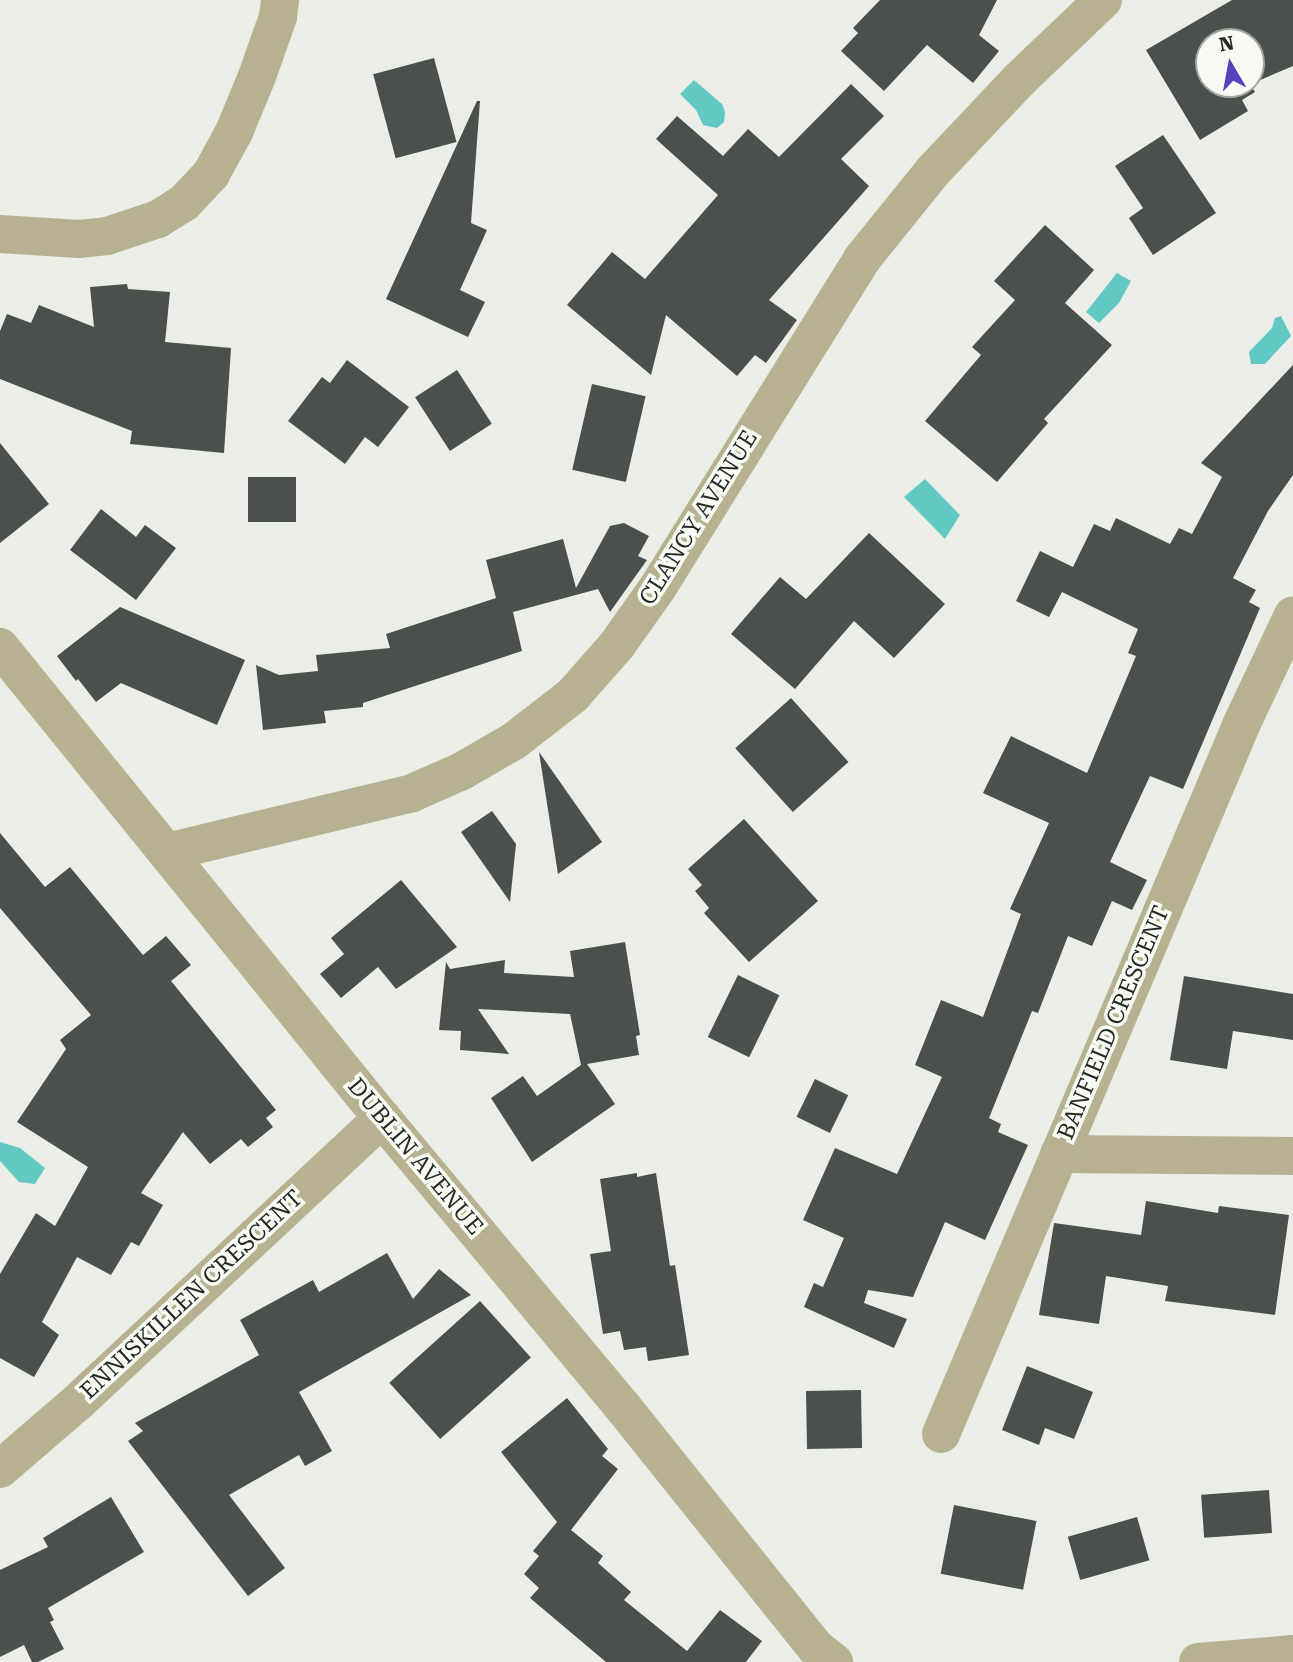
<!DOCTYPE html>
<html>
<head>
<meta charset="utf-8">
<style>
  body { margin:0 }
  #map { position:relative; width:1293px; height:1662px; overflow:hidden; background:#eaeee6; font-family:"Roboto Serif",serif }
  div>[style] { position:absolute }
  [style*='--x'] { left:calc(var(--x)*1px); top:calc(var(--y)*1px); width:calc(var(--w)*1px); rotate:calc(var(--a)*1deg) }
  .water>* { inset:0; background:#62c8c4 }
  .building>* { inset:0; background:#4a514d; transform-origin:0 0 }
  .street>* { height:38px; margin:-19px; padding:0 19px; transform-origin:19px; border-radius:19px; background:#b7b192 }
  span { translate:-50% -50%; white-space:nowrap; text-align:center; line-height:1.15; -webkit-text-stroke:7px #f7fbf4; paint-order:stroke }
  .street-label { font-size:23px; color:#262724 }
  .north { position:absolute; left:1195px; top:28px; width:70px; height:70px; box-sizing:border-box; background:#f7fbf4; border:2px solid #a3a6a1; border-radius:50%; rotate:350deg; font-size:19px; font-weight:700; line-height:28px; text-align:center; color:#262724 }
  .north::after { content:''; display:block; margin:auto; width:24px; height:32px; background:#5542ba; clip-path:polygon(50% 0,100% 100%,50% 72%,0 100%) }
</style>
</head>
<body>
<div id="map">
  <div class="water">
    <i style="clip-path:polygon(694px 80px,722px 104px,725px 112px,724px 122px,717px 128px,703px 125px,696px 110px,680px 94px)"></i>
    <i style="clip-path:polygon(1117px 273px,1131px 281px,1119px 303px,1099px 323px,1086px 312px)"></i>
    <i style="clip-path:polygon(1281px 316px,1291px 336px,1265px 364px,1251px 364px,1249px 352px,1272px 328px,1275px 318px)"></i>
    <i style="clip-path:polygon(925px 479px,960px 515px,945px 539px,904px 497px)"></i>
    <i style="clip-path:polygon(0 1142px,20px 1148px,45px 1168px,35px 1184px,19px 1182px,0 1161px)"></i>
  </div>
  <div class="building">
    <i style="clip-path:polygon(880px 0,997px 0,979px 35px,999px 51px,973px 83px,927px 45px,884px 91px,841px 51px,858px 33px,853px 28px)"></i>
    <i style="clip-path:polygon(1232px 0,1293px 0,1293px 66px,1251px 84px,1251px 42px,1209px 42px,1209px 84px,1250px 84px,1255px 92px,1242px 100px,1248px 111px,1200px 140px,1146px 50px)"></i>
    <i style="left:434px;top:58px;width:87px;height:63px;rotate:75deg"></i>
    <i style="clip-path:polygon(851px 84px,884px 116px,841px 159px,869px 186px,769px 300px,797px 320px,766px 363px,755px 355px,737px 376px,666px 315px,651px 375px,567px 305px,612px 252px,645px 279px,718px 195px,656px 139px,677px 116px,723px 156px,748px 129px,779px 157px)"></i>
    <i style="clip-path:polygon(477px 101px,480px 101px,471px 223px,487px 230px,460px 290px,485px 302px,468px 337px,386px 299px)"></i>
    <i style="clip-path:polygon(1163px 135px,1216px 213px,1153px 255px,1129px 218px,1143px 208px,1115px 166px)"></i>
    <i style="clip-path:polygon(1045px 225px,1094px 270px,1065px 303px,1112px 345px,1044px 419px,1048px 423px,997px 482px,925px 421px,981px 355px,972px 347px,1015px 300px,994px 281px)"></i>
    <i style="clip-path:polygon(127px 284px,128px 289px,170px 292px,165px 342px,231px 348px,224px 453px,130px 444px,132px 431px,0 379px,0 331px,7px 314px,31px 323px,39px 305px,94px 327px,90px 287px)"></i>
    <i style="clip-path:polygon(347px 360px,409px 407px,378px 447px,365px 437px,345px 464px,288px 421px,322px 377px,330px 383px)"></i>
    <i style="clip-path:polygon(1293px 365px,1293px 475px,1268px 511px,1233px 578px,1256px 590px,1249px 602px,1260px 608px,1183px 789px,1150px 776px,1110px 862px,1147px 880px,1132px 910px,1112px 901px,1092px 946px,1068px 936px,1038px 1013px,1032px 1011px,989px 1118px,1001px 1124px,998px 1132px,1028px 1145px,985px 1240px,945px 1222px,913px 1297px,868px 1290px,864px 1303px,907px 1319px,894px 1348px,804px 1307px,814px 1283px,823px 1287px,844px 1238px,803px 1220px,835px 1148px,897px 1174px,942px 1077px,915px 1065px,941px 1000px,983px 1017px,1021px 914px,1010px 909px,1049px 823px,983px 793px,1011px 736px,1087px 773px,1136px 656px,1128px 653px,1138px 629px,1062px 592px,1049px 617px,1016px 601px,1040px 551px,1073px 567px,1094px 524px,1110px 531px,1116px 518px,1170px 544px,1179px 528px,1192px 534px,1222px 477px,1201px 463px)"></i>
    <i style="left:457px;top:370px;width:64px;height:50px;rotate:57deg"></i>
    <i style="left:592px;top:384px;width:55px;height:88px;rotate:13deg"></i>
    <i style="clip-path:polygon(0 443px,49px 504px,0 543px)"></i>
    <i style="left:248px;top:477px;width:48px;height:45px"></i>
    <i style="clip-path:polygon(101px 509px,136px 537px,145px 525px,176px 548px,136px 600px,70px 550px)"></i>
    <i style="clip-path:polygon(624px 523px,649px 536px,638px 556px,647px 560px,610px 612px,598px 589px,513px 612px,522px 651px,363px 703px,363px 707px,324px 711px,326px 723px,263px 730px,256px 665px,279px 675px,318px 671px,316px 655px,390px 648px,386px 634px,496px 598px,486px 560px,563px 539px,576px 588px,610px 526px)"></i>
    <i style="clip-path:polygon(869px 533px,945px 604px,894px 658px,854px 621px,795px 689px,731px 634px,780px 577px,806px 599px)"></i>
    <i style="clip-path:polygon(120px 607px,245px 660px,217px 725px,121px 683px,96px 702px,78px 679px,76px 681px,57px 656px)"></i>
    <i style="left:791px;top:698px;width:86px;height:75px;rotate:48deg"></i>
    <i style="clip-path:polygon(539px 752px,602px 842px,558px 874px)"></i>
    <i style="clip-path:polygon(492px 811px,516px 844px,510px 902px,461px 832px)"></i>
    <i style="clip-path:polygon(744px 819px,818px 901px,749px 962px,704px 913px,709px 908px,695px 891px,702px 885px,688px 869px)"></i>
    <i style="clip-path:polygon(0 833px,45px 887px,70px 867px,143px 955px,166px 936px,191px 965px,171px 981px,276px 1110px,266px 1118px,273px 1127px,248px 1147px,241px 1139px,210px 1164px,183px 1132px,141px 1193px,163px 1205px,139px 1246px,131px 1242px,111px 1275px,77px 1257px,42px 1322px,59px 1335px,34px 1377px,0 1358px,0 1274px,36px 1213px,55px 1226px,88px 1167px,17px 1122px,66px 1049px,60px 1040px,91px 1015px,0 908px)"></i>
    <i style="clip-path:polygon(401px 880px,457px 947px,396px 989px,378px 967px,341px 998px,320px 974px,344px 954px,331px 938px)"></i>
    <i style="clip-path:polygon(625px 942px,640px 1035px,636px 1036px,639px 1055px,587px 1064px,615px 1104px,532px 1162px,491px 1098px,523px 1076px,537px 1096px,581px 1065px,570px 1014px,478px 1009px,509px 1054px,460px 1050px,461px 1031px,439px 1030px,446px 962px,450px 969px,505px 960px,504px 973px,574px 977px,570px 951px)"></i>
    <i style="left:738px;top:975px;width:46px;height:69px;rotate:26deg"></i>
    <i style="clip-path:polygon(1184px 976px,1293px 994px,1293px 1040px,1233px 1031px,1227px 1069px,1170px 1060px)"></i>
    <i style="left:815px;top:1079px;width:37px;height:42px;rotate:26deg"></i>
    <i style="clip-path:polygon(637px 1173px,637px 1177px,656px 1173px,670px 1266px,675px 1265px,689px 1355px,648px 1361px,646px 1347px,624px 1350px,620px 1331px,603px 1334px,590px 1254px,611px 1251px,600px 1179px)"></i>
    <i style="clip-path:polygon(1146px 1201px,1218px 1213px,1219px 1206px,1289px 1215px,1275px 1315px,1165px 1301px,1168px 1286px,1106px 1276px,1099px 1324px,1039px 1315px,1054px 1223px,1141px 1235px)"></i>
    <i style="clip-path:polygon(387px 1253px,413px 1299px,439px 1269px,471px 1295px,299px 1392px,332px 1451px,305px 1466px,299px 1455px,229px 1495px,285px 1568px,248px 1596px,128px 1441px,143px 1431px,135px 1423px,259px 1355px,240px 1320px,313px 1280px,319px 1292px)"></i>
    <i style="left:480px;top:1301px;width:76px;height:122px;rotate:48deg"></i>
    <i style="clip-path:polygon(1027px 1366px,1093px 1392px,1074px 1439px,1045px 1428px,1039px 1445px,1002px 1430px)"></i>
    <i style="left:861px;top:1390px;width:58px;height:55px;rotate:89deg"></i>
    <i style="clip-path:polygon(567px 1398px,608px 1449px,602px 1456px,618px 1469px,571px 1530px,603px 1556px,598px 1563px,631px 1592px,624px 1600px,687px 1651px,720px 1610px,762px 1641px,746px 1662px,606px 1662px,530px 1598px,539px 1588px,524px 1574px,539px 1556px,533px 1551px,557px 1522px,501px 1452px)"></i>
    <i style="left:1269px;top:1490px;width:43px;height:68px;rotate:86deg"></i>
    <i style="clip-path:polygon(111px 1497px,144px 1552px,48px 1608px,54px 1620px,50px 1622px,64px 1649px,38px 1662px,32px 1662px,24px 1645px,0 1657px,0 1570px,48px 1547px,43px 1538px)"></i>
    <i style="left:954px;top:1505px;width:84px;height:70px;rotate:11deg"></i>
    <i style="left:1137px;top:1517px;width:45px;height:72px;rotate:74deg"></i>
  </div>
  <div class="street">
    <i style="--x:0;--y:234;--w:79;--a:3.6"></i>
    <i style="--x:79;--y:239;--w:28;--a:-6"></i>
    <i style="--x:107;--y:236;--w:54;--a:-18.4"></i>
    <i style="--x:158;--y:219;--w:31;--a:-32"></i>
    <i style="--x:184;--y:203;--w:40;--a:-47"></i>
    <i style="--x:211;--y:174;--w:48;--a:-61.3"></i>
    <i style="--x:234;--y:132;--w:57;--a:-67.5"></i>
    <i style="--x:256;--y:79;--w:66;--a:-70.5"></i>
    <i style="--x:278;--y:17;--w:17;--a:-83"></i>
    <i style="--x:0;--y:647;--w:606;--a:50.96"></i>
    <i style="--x:382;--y:1118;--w:375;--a:50.2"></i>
    <i style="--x:622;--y:1406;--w:310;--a:51.3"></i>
    <i style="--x:816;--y:1648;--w:23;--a:38"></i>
    <i style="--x:167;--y:852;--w:252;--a:-13.5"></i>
    <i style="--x:412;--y:793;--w:55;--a:-23.7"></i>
    <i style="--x:462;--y:771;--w:60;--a:-30"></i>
    <i style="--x:514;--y:741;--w:75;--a:-37.9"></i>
    <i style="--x:573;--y:695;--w:67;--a:-48.7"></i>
    <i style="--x:617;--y:645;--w:71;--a:-54.7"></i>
    <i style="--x:658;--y:587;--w:386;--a:-58.1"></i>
    <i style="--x:862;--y:259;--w:113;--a:-51.1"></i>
    <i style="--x:933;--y:171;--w:125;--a:-46.6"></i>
    <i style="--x:1019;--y:80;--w:116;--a:-43.6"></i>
    <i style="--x:1059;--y:1154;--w:234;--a:0.5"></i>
    <i style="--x:941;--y:1434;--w:772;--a:-67.05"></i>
    <i style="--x:1242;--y:723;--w:119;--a:-64.7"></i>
    <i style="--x:0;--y:1469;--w:104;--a:-40.7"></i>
    <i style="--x:79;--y:1401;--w:415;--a:-43"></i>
    <i style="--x:1198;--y:1662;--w:95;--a:-4.8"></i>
  </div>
  <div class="street-label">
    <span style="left:699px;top:518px;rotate:-58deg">CLANCY AVENUE</span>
    <span style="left:1114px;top:1023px;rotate:-67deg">BANFIELD CRESCENT</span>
    <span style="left:415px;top:1157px;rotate:50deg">DUBLIN AVENUE</span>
    <span style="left:192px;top:1295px;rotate:-43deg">ENNISKILLEN CRESCENT</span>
  </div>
  <div class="north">N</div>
</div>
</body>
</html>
